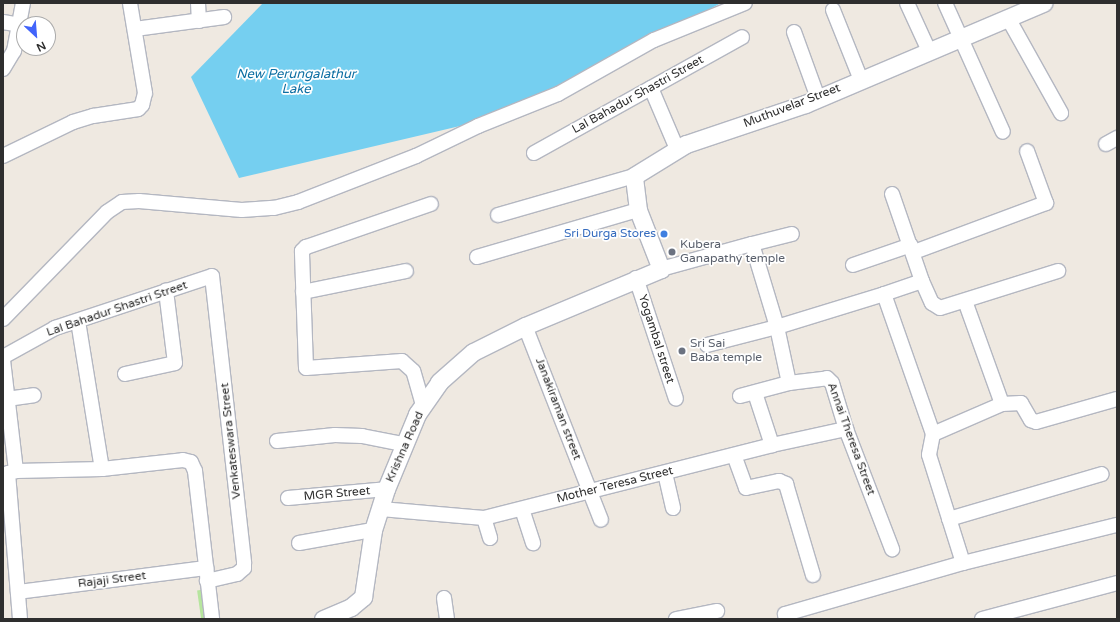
<!DOCTYPE html>
<html>
<head>
<meta charset="utf-8">
<style>
  body { margin:0 }
  #map { position:relative; width:1120px; height:622px; overflow:hidden; background:#efe9e1; font-family:"Varela Round",sans-serif }
  div>[style] { position:absolute }
  [style*='--x'] { left:calc(var(--x)*1px); top:calc(var(--y)*1px); width:calc(var(--w)*1px); rotate:calc(var(--a)*1deg) }
  .green>* { inset:0; background:#b6e59e; transform-origin:0 0 }
  .water>* { inset:0; background:#75cff0 }
  .roads { filter:drop-shadow(1px 0 #b4b7c1) drop-shadow(-1px 0 #b4b7c1) drop-shadow(0 1px #b4b7c1) drop-shadow(0 -1px #b4b7c1) }
  .minor>* { height:14px; margin:-7px; padding:0 7px; transform-origin:7px; border-radius:7px; background:#fff }
  .tertiary>* { height:17px; margin:-8.5px; padding:0 8.5px; transform-origin:8.5px; border-radius:8.5px; background:#fff }
  .dots>* { width:11px; height:11px; translate:-50% -50%; box-sizing:border-box; border:2px solid #fff; border-radius:50% }
  span { translate:-50% -50%; white-space:nowrap; text-align:center; line-height:1.15; -webkit-text-stroke:3.5px #fff; paint-order:stroke }
  .street-label { font-size:12px; color:#2e2e2e }
  .shop-label { font-size:12px; color:#366cbe }
  .right { translate:-100% -50%; text-align:right }
  .worship-label { font-size:12px; color:#5b616d }
  .left { translate:0 -50%; text-align:left }
  .water-label { font-size:13px; color:#0d6fa3; font-style:italic }
  .frame { position:absolute; inset:0; border:4px solid #2e2e2e; pointer-events:none }
  .north { position:absolute; left:16px; top:16px; width:40px; height:40px; box-sizing:border-box; background:#fff; border:1px solid #ababab; border-radius:50%; rotate:154deg; font-size:11px; font-weight:700; line-height:16px; text-align:center; color:#2e2e2e }
  .north::after { content:''; display:block; margin:auto; width:14px; height:18px; background:#4264fb; clip-path:polygon(50% 0,100% 100%,50% 72%,0 100%) }
</style>
</head>
<body>
<div id="map">
  <div class="green">
    <i style="left:207px;top:589px;width:30px;height:10px;rotate:82deg"></i>
  </div>
  <div class="water">
    <i style="clip-path:polygon(263px 3px,721px 3px,515px 113px,239px 178px,191px 77px)"></i>
  </div>
  <div class="roads">
    <div class="minor">
      <i style="--x:198;--y:3;--w:18;--a:87"></i>
      <i style="--x:907;--y:3;--w:53;--a:65.4"></i>
      <i style="--x:945;--y:3;--w:141;--a:65.8"></i>
      <i style="--x:833;--y:10;--w:75;--a:68.2"></i>
      <i style="--x:1008;--y:18;--w:109;--a:60.8"></i>
      <i style="--x:3;--y:22;--w:17;--a:10"></i>
      <i style="--x:135;--y:29;--w:90;--a:-7.7"></i>
      <i style="--x:794;--y:32;--w:70;--a:70"></i>
      <i style="--x:3;--y:69;--w:21;--a:-59"></i>
      <i style="--x:14;--y:51;--w:49;--a:-79.4"></i>
      <i style="--x:651;--y:88;--w:66;--a:66.9"></i>
      <i style="--x:1106;--y:144;--w:13;--a:-29"></i>
      <i style="--x:534;--y:153;--w:238;--a:-29.1"></i>
      <i style="--x:3;--y:156;--w:78;--a:-25.9"></i>
      <i style="--x:73;--y:122;--w:21;--a:-17"></i>
      <i style="--x:93;--y:116;--w:46;--a:-8.8"></i>
      <i style="--x:138;--y:109;--w:6;--a:-45"></i>
      <i style="--x:142;--y:105;--w:12;--a:-76"></i>
      <i style="--x:145;--y:93;--w:91;--a:-99.5"></i>
      <i style="--x:498;--y:215;--w:141;--a:-16"></i>
      <i style="--x:752;--y:244;--w:41;--a:-14"></i>
      <i style="--x:914;--y:252;--w:141;--a:-20.4"></i>
      <i style="--x:1046;--y:203;--w:55;--a:-110.1"></i>
      <i style="--x:477;--y:257;--w:168;--a:-16.3"></i>
      <i style="--x:853;--y:265;--w:61;--a:-19"></i>
      <i style="--x:661;--y:269;--w:94;--a:-15.4"></i>
      <i style="--x:752;--y:244;--w:87;--a:73.2"></i>
      <i style="--x:777;--y:327;--w:112;--a:-17.1"></i>
      <i style="--x:884;--y:294;--w:148;--a:70.7"></i>
      <i style="--x:933;--y:434;--w:21;--a:101"></i>
      <i style="--x:929;--y:455;--w:113;--a:72.5"></i>
      <i style="--x:636;--y:278;--w:127;--a:71.7"></i>
      <i style="--x:922;--y:281;--w:24;--a:66"></i>
      <i style="--x:932;--y:303;--w:9;--a:32"></i>
      <i style="--x:940;--y:308;--w:124;--a:-17.4"></i>
      <i style="--x:303;--y:292;--w:105;--a:-11.5"></i>
      <i style="--x:884;--y:294;--w:40;--a:-18.9"></i>
      <i style="--x:922;--y:281;--w:92;--a:-109"></i>
      <i style="--x:965;--y:301;--w:109;--a:70.2"></i>
      <i style="--x:3;--y:319;--w:149;--a:-45.8"></i>
      <i style="--x:107;--y:212;--w:18;--a:-34"></i>
      <i style="--x:122;--y:202;--w:17;--a:-3"></i>
      <i style="--x:139;--y:201;--w:103;--a:5"></i>
      <i style="--x:242;--y:210;--w:32;--a:-4"></i>
      <i style="--x:274;--y:208;--w:25;--a:-14"></i>
      <i style="--x:298;--y:202;--w:127;--a:-21.3"></i>
      <i style="--x:416;--y:156;--w:69;--a:-25.8"></i>
      <i style="--x:478;--y:126;--w:86;--a:-21.8"></i>
      <i style="--x:558;--y:94;--w:110;--a:-29.4"></i>
      <i style="--x:654;--y:40;--w:98;--a:-22.1"></i>
      <i style="--x:78;--y:321;--w:150;--a:80.8"></i>
      <i style="--x:525;--y:326;--w:208;--a:68.6"></i>
      <i style="--x:707;--y:345;--w:72;--a:-14.4"></i>
      <i style="--x:777;--y:327;--w:57;--a:77.9"></i>
      <i style="--x:3;--y:357;--w:60;--a:-29.1"></i>
      <i style="--x:55;--y:328;--w:165;--a:-18.3"></i>
      <i style="--x:212;--y:276;--w:289;--a:83.6"></i>
      <i style="--x:244;--y:563;--w:5;--a:90"></i>
      <i style="--x:244;--y:568;--w:9;--a:139"></i>
      <i style="--x:237;--y:574;--w:31;--a:167"></i>
      <i style="--x:3;--y:360;--w:112;--a:83.3"></i>
      <i style="--x:16;--y:471;--w:8;--a:166"></i>
      <i style="--x:8;--y:473;--w:146;--a:85.3"></i>
      <i style="--x:125;--y:374;--w:51;--a:-12.4"></i>
      <i style="--x:175;--y:363;--w:73;--a:-97.1"></i>
      <i style="--x:755;--y:393;--w:55;--a:71.9"></i>
      <i style="--x:740;--y:396;--w:51;--a:-14.9"></i>
      <i style="--x:789;--y:383;--w:38;--a:-7"></i>
      <i style="--x:827;--y:378;--w:7;--a:45"></i>
      <i style="--x:832;--y:383;--w:48;--a:73.1"></i>
      <i style="--x:846;--y:429;--w:129;--a:69"></i>
      <i style="--x:7;--y:399;--w:27;--a:-8"></i>
      <i style="--x:423;--y:405;--w:35;--a:-106"></i>
      <i style="--x:413;--y:371;--w:15;--a:-138"></i>
      <i style="--x:402;--y:361;--w:96;--a:175.8"></i>
      <i style="--x:306;--y:368;--w:117;--a:-92"></i>
      <i style="--x:302;--y:251;--w:6;--a:-45"></i>
      <i style="--x:306;--y:247;--w:132;--a:-19"></i>
      <i style="--x:933;--y:434;--w:75;--a:-23.5"></i>
      <i style="--x:1002;--y:404;--w:19;--a:-3"></i>
      <i style="--x:1021;--y:403;--w:20;--a:60"></i>
      <i style="--x:1031;--y:420;--w:5;--a:22"></i>
      <i style="--x:1036;--y:422;--w:84;--a:-15.9"></i>
      <i style="--x:277;--y:441;--w:58;--a:-5.9"></i>
      <i style="--x:335;--y:435;--w:27;--a:2"></i>
      <i style="--x:362;--y:436;--w:42;--a:11"></i>
      <i style="--x:734;--y:455;--w:35;--a:70"></i>
      <i style="--x:746;--y:488;--w:34;--a:-12"></i>
      <i style="--x:779;--y:481;--w:8;--a:23"></i>
      <i style="--x:786;--y:484;--w:95;--a:73.5"></i>
      <i style="--x:16;--y:471;--w:86;--a:-1.3"></i>
      <i style="--x:102;--y:469;--w:81;--a:-6.3"></i>
      <i style="--x:183;--y:460;--w:8;--a:14"></i>
      <i style="--x:191;--y:462;--w:10;--a:66"></i>
      <i style="--x:195;--y:471;--w:149;--a:83.4"></i>
      <i style="--x:665;--y:473;--w:36;--a:77"></i>
      <i style="--x:288;--y:498;--w:98;--a:-5.2"></i>
      <i style="--x:381;--y:509;--w:103;--a:5"></i>
      <i style="--x:484;--y:518;--w:297;--a:-14.2"></i>
      <i style="--x:772;--y:445;--w:76;--a:-12.2"></i>
      <i style="--x:522;--y:509;--w:36;--a:72"></i>
      <i style="--x:484;--y:518;--w:21;--a:73"></i>
      <i style="--x:949;--y:519;--w:159;--a:-16.4"></i>
      <i style="--x:299;--y:543;--w:75;--a:-10"></i>
      <i style="--x:18;--y:592;--w:190;--a:-7.3"></i>
      <i style="--x:444;--y:598;--w:21;--a:82"></i>
      <i style="--x:676;--y:619;--w:42;--a:-11"></i>
      <i style="--x:786;--y:619;--w:5;--a:-101"></i>
      <i style="--x:785;--y:614;--w:185;--a:-16"></i>
      <i style="--x:963;--y:563;--w:159;--a:-13.9"></i>
      <i style="--x:982;--y:619;--w:140;--a:-14.9"></i>
    </div>
    <div class="tertiary">
      <i style="--x:323;--y:619;--w:30;--a:-23"></i>
      <i style="--x:351;--y:607;--w:16;--a:-40"></i>
      <i style="--x:363;--y:597;--w:68;--a:-81.5"></i>
      <i style="--x:373;--y:530;--w:43;--a:-72.4"></i>
      <i style="--x:386;--y:489;--w:81;--a:-67.5"></i>
      <i style="--x:417;--y:414;--w:39;--a:-55"></i>
      <i style="--x:439;--y:382;--w:45;--a:-41.4"></i>
      <i style="--x:473;--y:352;--w:58;--a:-26.6"></i>
      <i style="--x:525;--y:326;--w:147;--a:-22.7"></i>
      <i style="--x:661;--y:269;--w:63;--a:-111.3"></i>
      <i style="--x:638;--y:210;--w:34;--a:-97"></i>
      <i style="--x:634;--y:176;--w:61;--a:-31.6"></i>
      <i style="--x:686;--y:144;--w:126;--a:-18.6"></i>
      <i style="--x:805;--y:104;--w:259;--a:-23"></i>
    </div>
  </div>
  <div class="dots">
    <i style="left:664px;top:234px;background:#3f7fe0"></i>
    <i style="left:672px;top:252px;background:#6b7280"></i>
    <i style="left:682px;top:351px;background:#6b7280"></i>
  </div>
  <div class="street-label">
    <span style="left:638px;top:95px;rotate:-29deg">Lal Bahadur Shastri Street</span>
    <span style="left:792px;top:106px;rotate:-21deg">Muthuvelar Street</span>
    <span style="left:117px;top:309px;rotate:-19deg">Lal Bahadur Shastri Street</span>
    <span style="left:656px;top:339px;rotate:72deg">Yogambal street</span>
    <span style="left:558px;top:409px;rotate:69deg">Janakiraman street</span>
    <span style="left:851px;top:439px;rotate:70deg">Annai Theresa Street</span>
    <span style="left:231px;top:441px;rotate:-96deg">Venkateswara Street</span>
    <span style="left:405px;top:447px;rotate:-66deg">Krishna Road</span>
    <span style="left:615px;top:485px;rotate:-14deg">Mother Teresa Street</span>
    <span style="left:337px;top:494px;rotate:-5deg">MGR Street</span>
    <span style="left:112px;top:580px;rotate:-7deg">Rajaji Street</span>
  </div>
  <div class="shop-label">
    <span class="right" style="left:656px;top:234px">Sri Durga Stores</span>
  </div>
  <div class="worship-label">
    <span class="left" style="left:680px;top:252px">Kubera<br>Ganapathy temple</span>
    <span class="left" style="left:690px;top:351px">Sri Sai<br>Baba temple</span>
  </div>
  <div class="water-label">
    <span style="left:296px;top:82px">New Perungalathur<br>Lake</span>
  </div>
  <div class="frame"></div>
  <div class="north">N</div>
</div>
</body>
</html>
